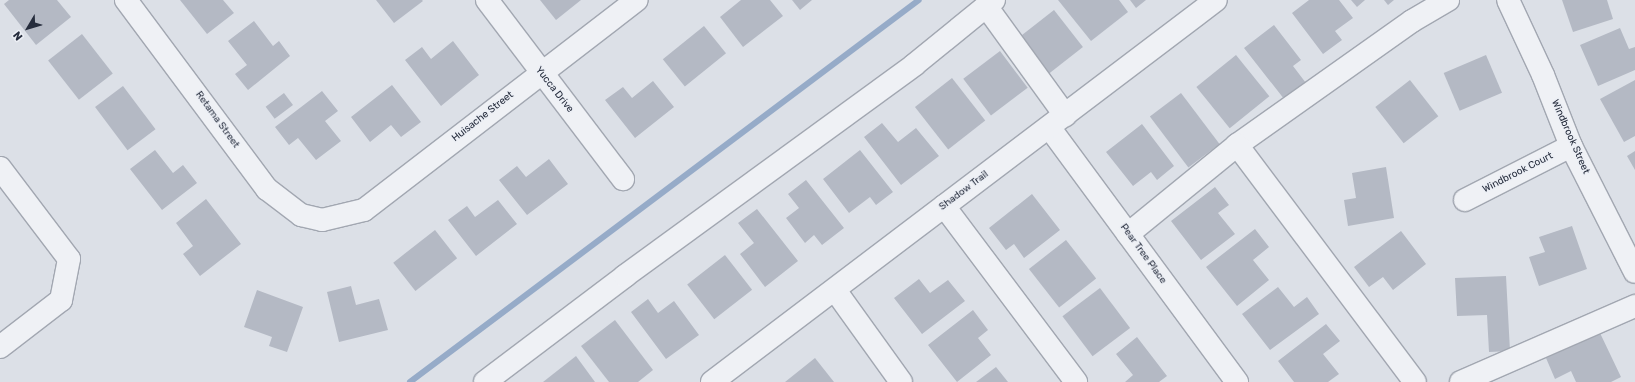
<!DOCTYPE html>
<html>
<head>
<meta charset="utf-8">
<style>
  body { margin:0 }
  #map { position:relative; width:1635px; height:382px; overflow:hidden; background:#dce0e7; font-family:Rubik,sans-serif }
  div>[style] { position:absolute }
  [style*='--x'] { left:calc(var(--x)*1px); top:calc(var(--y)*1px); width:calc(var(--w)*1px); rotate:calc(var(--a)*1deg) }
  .stream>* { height:6px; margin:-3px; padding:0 3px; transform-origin:3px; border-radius:3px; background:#96abc8 }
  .building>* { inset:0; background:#b4b9c4; transform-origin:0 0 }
  .roads { filter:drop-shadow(1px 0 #a2a7b1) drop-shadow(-1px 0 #a2a7b1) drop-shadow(0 1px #a2a7b1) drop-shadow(0 -1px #a2a7b1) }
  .minor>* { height:22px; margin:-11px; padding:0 11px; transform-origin:11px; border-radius:11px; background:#eff1f5 }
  span { translate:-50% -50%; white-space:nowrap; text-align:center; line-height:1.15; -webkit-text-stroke:3px #eceff5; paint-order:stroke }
  .street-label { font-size:10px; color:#262d3d }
  .north { position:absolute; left:8px; top:8px; width:40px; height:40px; -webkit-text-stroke:3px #eceff5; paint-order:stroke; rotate:232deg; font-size:11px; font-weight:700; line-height:16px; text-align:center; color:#262d3d }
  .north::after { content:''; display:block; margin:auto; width:14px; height:18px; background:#262d3d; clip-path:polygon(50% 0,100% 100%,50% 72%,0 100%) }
</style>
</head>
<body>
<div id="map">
  <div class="stream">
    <i style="--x:410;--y:382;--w:636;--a:-36.89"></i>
  </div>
  <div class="building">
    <i style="clip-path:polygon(9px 0,57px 0,71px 17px,36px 45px,4px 4px)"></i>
    <i style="clip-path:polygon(180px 0,223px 0,234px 13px,207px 34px)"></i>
    <i style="clip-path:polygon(376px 0,422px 0,423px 1px,394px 23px)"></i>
    <i style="clip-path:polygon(540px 0,581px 0,556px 20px)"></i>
    <i style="clip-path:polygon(741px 0,770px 0,783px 16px,743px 47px,720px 17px)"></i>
    <i style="clip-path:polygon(792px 0,812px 0,800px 10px)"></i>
    <i style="clip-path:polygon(1058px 0,1119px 0,1128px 12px,1091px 41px)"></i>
    <i style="clip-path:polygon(1130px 0,1146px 0,1136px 8px)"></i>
    <i style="clip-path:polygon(1309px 0,1339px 0,1353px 18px,1335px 31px,1342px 40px,1323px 54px,1292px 13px)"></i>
    <i style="clip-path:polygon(1351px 0,1365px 0,1357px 7px)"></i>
    <i style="clip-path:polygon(1384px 0,1394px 0,1388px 5px)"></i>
    <i style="clip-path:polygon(1562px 0,1607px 0,1613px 19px,1573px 32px)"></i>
    <i style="left:1054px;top:10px;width:47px;height:47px;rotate:52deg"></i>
    <i style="clip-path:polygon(254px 21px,273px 46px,279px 41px,290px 56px,248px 90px,235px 74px,247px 65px,228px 41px)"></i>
    <i style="clip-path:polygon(1274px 25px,1301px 60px,1293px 66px,1309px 87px,1288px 104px,1244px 48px)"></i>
    <i style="left:704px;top:26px;width:35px;height:53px;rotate:51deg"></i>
    <i style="clip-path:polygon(1620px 28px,1629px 49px,1635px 47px,1635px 70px,1598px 86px,1580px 45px)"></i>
    <i style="left:82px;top:34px;width:50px;height:43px;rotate:52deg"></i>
    <i style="clip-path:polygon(453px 41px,479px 75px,441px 106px,405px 60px,422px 47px,431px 59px)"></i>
    <i style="left:1000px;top:51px;width:46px;height:46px;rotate:53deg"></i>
    <i style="left:1236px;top:55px;width:53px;height:51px;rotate:51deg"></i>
    <i style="left:1486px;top:55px;width:41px;height:46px;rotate:67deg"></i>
    <i style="left:952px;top:78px;width:54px;height:47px;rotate:52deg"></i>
    <i style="left:1410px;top:80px;width:46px;height:44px;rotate:52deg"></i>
    <i style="clip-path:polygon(1635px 80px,1635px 136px,1624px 142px,1600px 99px)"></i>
    <i style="clip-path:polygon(653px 81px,674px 107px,635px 138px,605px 100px,623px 87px,632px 98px)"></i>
    <i style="clip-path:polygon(392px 85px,421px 122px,401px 137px,391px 125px,370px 142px,351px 117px)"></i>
    <i style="left:123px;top:86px;width:54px;height:35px;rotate:53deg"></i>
    <i style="clip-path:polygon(322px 91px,338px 111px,325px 121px,341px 141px,316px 160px,298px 138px,289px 145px,275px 127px)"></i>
    <i style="left:284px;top:93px;width:15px;height:23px;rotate:53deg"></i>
    <i style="left:1181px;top:93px;width:64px;height:39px;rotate:53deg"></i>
    <i style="clip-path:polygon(882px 123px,898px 142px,916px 128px,939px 156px,901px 185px,864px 137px)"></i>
    <i style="clip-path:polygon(1142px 124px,1174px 166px,1157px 180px,1151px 172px,1133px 186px,1106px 152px)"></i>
    <i style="clip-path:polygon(155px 150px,173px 173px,183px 165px,197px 183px,162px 210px,130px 169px)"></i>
    <i style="clip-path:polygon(860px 150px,893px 192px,876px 205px,870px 197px,849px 213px,823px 179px)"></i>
    <i style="clip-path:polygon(1635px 151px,1635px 170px,1627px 156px)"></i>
    <i style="clip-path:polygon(549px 159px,568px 184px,527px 215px,499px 180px,517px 166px,526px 177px)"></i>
    <i style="clip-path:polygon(1386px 167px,1394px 218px,1348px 226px,1344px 200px,1356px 198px,1352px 173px)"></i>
    <i style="clip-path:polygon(806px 180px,844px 228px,822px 245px,814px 235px,805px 243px,786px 218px,799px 208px,788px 194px)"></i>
    <i style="clip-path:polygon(1215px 187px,1229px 205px,1218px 213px,1235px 234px,1201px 260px,1171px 221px)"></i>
    <i style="clip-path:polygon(1032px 194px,1060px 230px,1024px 258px,1014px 244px,1006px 250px,989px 228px)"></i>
    <i style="clip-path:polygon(206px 199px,241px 244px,200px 276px,183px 254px,193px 246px,176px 223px)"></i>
    <i style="clip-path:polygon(498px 200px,517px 224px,476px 256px,448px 220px,467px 206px,475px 217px)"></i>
    <i style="clip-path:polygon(757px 209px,798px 261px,765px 287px,740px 254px,754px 243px,738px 223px)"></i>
    <i style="clip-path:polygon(1572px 226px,1587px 269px,1539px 286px,1529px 257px,1545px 252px,1539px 237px)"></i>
    <i style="clip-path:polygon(1255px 229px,1269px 247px,1253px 260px,1269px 280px,1237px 306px,1206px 267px)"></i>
    <i style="left:435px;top:230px;width:36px;height:53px;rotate:52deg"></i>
    <i style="clip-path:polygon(1401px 231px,1426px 264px,1393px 290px,1383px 277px,1369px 287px,1354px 267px)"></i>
    <i style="left:1066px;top:240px;width:49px;height:47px;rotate:52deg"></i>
    <i style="left:725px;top:255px;width:44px;height:48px;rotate:52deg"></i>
    <i style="clip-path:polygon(1506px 276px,1510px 351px,1489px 352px,1487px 315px,1457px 316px,1455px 278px)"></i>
    <i style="clip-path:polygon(919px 279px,930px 293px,948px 280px,965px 301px,922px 334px,894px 298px)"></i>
    <i style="clip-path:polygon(351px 286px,356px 305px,379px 299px,388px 330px,339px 342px,327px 292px)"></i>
    <i style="clip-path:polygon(1278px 287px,1294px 307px,1307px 297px,1319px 314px,1270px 350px,1242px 314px)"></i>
    <i style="left:1100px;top:288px;width:50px;height:47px;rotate:53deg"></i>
    <i style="clip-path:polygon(257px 290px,303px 307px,287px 352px,269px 346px,272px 337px,244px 327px)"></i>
    <i style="clip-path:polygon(648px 299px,658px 313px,674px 301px,699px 335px,666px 359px,631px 312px)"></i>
    <i style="clip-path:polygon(973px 310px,988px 330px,978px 338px,991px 355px,957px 382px,928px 345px)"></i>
    <i style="clip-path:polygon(615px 320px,653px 370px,638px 382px,609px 382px,581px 346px)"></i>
    <i style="clip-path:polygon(1326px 324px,1340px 341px,1323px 354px,1339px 374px,1328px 382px,1294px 382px,1278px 361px)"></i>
    <i style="clip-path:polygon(1600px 333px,1621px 377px,1611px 382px,1576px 382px,1571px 371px,1555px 379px,1546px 358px)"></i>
    <i style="clip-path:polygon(1137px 337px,1167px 376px,1159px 382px,1125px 382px,1133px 375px,1116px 354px)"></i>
    <i style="clip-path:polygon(576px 356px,595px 382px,543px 382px)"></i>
    <i style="clip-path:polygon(815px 358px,834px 382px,785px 382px)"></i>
    <i style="clip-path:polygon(996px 367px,1008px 382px,976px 382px)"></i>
  </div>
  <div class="roads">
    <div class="minor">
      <i style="--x:126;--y:0;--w:236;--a:53.3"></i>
      <i style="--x:267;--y:189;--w:43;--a:37.4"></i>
      <i style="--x:301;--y:215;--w:22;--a:13"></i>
      <i style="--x:322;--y:220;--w:43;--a:-13.4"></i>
      <i style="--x:364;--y:210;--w:344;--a:-37.6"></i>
      <i style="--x:487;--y:0;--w:225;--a:52.8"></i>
      <i style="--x:1508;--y:0;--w:83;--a:65"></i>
      <i style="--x:1543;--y:75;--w:76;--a:68.5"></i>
      <i style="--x:1571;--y:146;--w:141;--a:63.1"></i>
      <i style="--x:986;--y:6;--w:135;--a:54.1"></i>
      <i style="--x:1049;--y:127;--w:317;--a:53.6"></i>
      <i style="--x:1237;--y:145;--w:214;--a:-35.3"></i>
      <i style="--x:1412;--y:21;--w:42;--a:-30.3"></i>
      <i style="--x:0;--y:168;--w:114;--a:52.8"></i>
      <i style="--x:69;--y:259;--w:42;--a:101"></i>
      <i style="--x:61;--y:300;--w:77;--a:142.4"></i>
      <i style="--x:1465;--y:200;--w:119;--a:-27"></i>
      <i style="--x:944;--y:206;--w:220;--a:53.1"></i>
      <i style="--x:1128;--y:234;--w:141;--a:-39.2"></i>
      <i style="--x:1237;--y:145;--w:296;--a:53.1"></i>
      <i style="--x:835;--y:290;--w:113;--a:54.3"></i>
      <i style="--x:485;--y:382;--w:176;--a:-37.1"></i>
      <i style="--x:625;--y:276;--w:358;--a:-36.1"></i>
      <i style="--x:914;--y:65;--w:103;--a:-39.1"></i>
      <i style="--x:712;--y:382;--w:632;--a:-37.16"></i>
      <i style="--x:1461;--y:382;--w:190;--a:-23.6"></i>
    </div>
  </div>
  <div class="street-label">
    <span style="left:554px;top:90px;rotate:52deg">Yucca Drive</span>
    <span style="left:483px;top:117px;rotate:-38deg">Huisache Street</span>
    <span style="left:217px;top:120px;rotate:54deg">Retama Street</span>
    <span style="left:1570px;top:137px;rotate:66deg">Windbrook Street</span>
    <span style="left:1518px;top:173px;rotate:-27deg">Windbrook Court</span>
    <span style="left:964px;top:191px;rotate:-37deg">Shadow Trail</span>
    <span style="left:1143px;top:254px;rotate:54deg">Pear Tree Place</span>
  </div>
  <div class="north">N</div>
</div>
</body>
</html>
